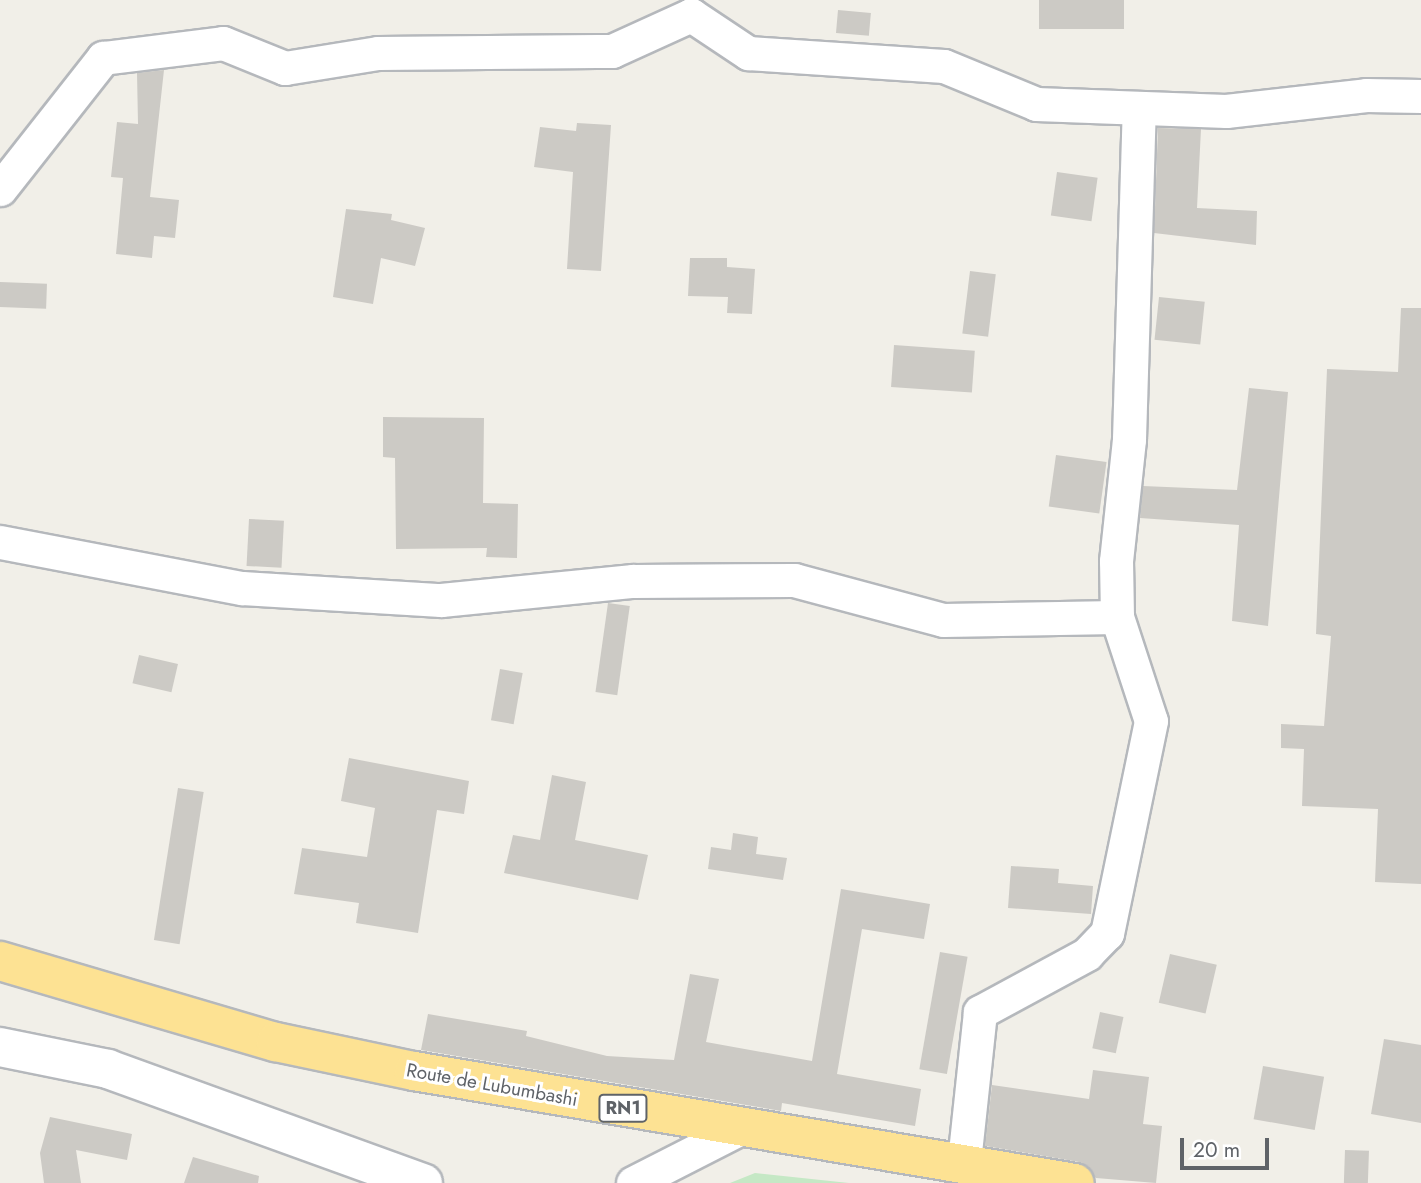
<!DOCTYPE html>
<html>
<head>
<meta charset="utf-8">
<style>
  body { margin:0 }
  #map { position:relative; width:1421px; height:1183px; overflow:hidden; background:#f1efe8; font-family:Jost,sans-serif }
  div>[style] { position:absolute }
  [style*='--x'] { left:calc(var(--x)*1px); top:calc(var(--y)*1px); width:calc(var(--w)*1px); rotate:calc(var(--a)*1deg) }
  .green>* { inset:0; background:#c5e8c5 }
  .building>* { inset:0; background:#cccac5; transform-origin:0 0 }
  .roads { filter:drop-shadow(2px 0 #b5b8bc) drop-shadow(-2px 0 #b5b8bc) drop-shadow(0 2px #b5b8bc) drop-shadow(0 -2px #b5b8bc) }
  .street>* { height:33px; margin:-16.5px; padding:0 16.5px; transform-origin:16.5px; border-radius:16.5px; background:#fff }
  .secondary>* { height:38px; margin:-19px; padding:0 19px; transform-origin:19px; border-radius:19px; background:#fff }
  .highway>* { height:38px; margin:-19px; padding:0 19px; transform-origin:19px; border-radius:19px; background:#fde293 }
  span { translate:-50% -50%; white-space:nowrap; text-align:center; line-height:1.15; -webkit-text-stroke:6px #fff; paint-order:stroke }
  .shield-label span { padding:2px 5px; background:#fff; border:2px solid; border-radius:5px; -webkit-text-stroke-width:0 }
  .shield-label { font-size:18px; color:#5f6368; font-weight:700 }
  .street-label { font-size:19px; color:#5f6368 }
  .scale { position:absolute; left:1180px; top:1138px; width:89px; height:32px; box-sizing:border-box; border:4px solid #5f6368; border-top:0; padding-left:9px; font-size:21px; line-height:24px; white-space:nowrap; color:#5f6368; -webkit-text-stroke:5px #fff; paint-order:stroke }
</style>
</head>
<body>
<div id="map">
  <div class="green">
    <i style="clip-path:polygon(755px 1173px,849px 1183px,730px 1183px)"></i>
  </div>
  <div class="building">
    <i style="left:1039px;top:0;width:85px;height:29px"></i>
    <i style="left:838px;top:10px;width:33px;height:23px;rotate:5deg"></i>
    <i style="clip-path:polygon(164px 70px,150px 197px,179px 200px,175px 238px,154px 236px,152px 258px,116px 254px,123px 178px,111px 177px,117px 122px,138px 124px,137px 73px)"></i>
    <i style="clip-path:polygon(577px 123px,611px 125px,601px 271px,567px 269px,573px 172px,534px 167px,540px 127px,576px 131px)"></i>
    <i style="clip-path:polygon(1158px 128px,1201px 129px,1197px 208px,1257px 211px,1256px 245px,1154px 233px)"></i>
    <i style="left:1057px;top:172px;width:41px;height:44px;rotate:8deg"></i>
    <i style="clip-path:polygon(346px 209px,392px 214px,391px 220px,425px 228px,415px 266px,381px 258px,373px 304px,333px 297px)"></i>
    <i style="clip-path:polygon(690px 258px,727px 258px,727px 267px,755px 269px,752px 314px,727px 313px,728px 297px,688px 296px)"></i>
    <i style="left:970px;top:271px;width:26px;height:63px;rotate:7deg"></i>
    <i style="left:0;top:282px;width:47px;height:25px;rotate:2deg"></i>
    <i style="left:1159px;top:297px;width:46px;height:43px;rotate:6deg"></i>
    <i style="clip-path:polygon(1401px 308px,1421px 308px,1421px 884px,1375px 882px,1378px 809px,1302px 806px,1304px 749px,1281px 748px,1281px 724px,1324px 726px,1331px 636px,1316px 634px,1327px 369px,1398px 372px)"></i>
    <i style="left:894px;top:345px;width:81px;height:42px;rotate:4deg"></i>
    <i style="clip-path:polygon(1249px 388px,1288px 392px,1268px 626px,1232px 621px,1239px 525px,1140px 518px,1143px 486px,1237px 490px)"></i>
    <i style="clip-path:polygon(383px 417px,484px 418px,483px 503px,518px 504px,517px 558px,486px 557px,487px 548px,396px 549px,395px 458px,383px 457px)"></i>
    <i style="left:1056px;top:455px;width:51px;height:52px;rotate:8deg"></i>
    <i style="left:249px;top:519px;width:35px;height:47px;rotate:3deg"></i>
    <i style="left:608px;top:603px;width:22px;height:90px;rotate:8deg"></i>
    <i style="left:139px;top:655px;width:40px;height:29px;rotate:13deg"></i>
    <i style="left:500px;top:669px;width:23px;height:52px;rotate:10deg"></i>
    <i style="clip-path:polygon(349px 758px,469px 781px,464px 814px,437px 810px,418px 933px,356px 923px,359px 903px,294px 894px,302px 848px,367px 857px,375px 808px,341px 801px)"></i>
    <i style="clip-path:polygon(552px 775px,586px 782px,575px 840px,648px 855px,638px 900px,504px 873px,513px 835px,540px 840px)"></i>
    <i style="left:178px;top:788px;width:26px;height:154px;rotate:9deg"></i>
    <i style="clip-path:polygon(733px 833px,758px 837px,756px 854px,787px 858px,783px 880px,708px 869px,711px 847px,731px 850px)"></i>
    <i style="clip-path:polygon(1011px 866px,1059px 869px,1058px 883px,1093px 886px,1091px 914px,1008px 908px)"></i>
    <i style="clip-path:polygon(841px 889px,930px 904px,924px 939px,862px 929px,837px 1074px,921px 1089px,915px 1126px,782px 1103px,781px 1111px,421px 1050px,428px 1014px,527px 1031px,526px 1036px,607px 1056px,674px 1060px,690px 974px,719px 979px,706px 1042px,812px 1061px)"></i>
    <i style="left:940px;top:952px;width:28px;height:119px;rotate:10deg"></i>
    <i style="left:1170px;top:954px;width:48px;height:50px;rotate:13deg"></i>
    <i style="left:1100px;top:1012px;width:24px;height:37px;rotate:12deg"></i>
    <i style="clip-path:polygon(1384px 1039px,1421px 1045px,1421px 1123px,1371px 1114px)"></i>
    <i style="left:1263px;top:1066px;width:62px;height:54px;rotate:10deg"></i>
    <i style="clip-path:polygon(1093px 1070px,1149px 1077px,1143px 1124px,1162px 1126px,1156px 1183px,1096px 1178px,1079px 1162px,985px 1146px,992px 1085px,1089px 1099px)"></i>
    <i style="clip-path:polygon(50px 1117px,132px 1134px,127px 1160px,76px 1150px,81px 1183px,44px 1183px,40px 1153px)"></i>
    <i style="left:1345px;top:1150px;width:24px;height:33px;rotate:2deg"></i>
    <i style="clip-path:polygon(193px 1157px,259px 1176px,258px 1183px,184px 1183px)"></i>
  </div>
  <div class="roads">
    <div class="street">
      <i style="--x:0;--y:189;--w:167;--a:-51.8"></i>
      <i style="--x:103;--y:58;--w:121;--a:-7.1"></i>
      <i style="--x:223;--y:43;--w:67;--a:22"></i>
      <i style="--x:285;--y:68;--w:94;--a:-9.2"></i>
      <i style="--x:378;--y:53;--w:234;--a:-0.5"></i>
      <i style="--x:612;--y:51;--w:87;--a:-24.5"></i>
      <i style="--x:691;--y:15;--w:69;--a:33.7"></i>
      <i style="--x:748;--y:53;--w:196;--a:3.8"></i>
      <i style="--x:944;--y:66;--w:100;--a:22.4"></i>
      <i style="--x:1036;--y:104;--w:190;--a:2.1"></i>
      <i style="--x:1226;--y:111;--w:141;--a:-6.5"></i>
      <i style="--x:1366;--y:95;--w:55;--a:1"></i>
      <i style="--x:0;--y:542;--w:246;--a:10.8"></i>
      <i style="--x:242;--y:588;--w:199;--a:3.5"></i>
      <i style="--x:441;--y:600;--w:193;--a:-5.7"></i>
      <i style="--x:633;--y:581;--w:161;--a:-0.4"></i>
      <i style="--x:794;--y:580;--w:154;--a:15"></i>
      <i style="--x:943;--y:620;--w:174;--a:-1"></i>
      <i style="--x:1117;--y:617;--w:109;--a:71.9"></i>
      <i style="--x:1151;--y:721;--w:217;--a:101.7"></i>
      <i style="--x:1107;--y:933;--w:29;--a:134"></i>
      <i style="--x:1087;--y:954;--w:122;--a:151.5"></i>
      <i style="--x:980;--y:1012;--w:150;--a:96.1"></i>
      <i style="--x:1117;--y:617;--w:56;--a:-91"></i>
      <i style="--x:1116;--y:561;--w:123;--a:-83.9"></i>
      <i style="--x:1129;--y:439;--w:331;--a:-88.3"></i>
      <i style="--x:633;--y:1183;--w:123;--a:-27"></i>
    </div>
    <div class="secondary">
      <i style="--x:0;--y:1047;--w:110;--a:11.5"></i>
      <i style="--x:108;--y:1069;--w:335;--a:19.9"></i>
    </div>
    <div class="highway">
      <i style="--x:0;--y:961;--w:288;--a:16.4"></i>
      <i style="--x:276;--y:1042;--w:141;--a:11.9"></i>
      <i style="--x:414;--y:1071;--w:670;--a:9.62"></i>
    </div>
  </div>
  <div class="shield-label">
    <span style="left:623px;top:1108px">RN1</span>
  </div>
  <div class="street-label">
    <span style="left:492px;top:1085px;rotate:10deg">Route de Lubumbashi</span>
  </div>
  <div class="scale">20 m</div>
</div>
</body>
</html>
